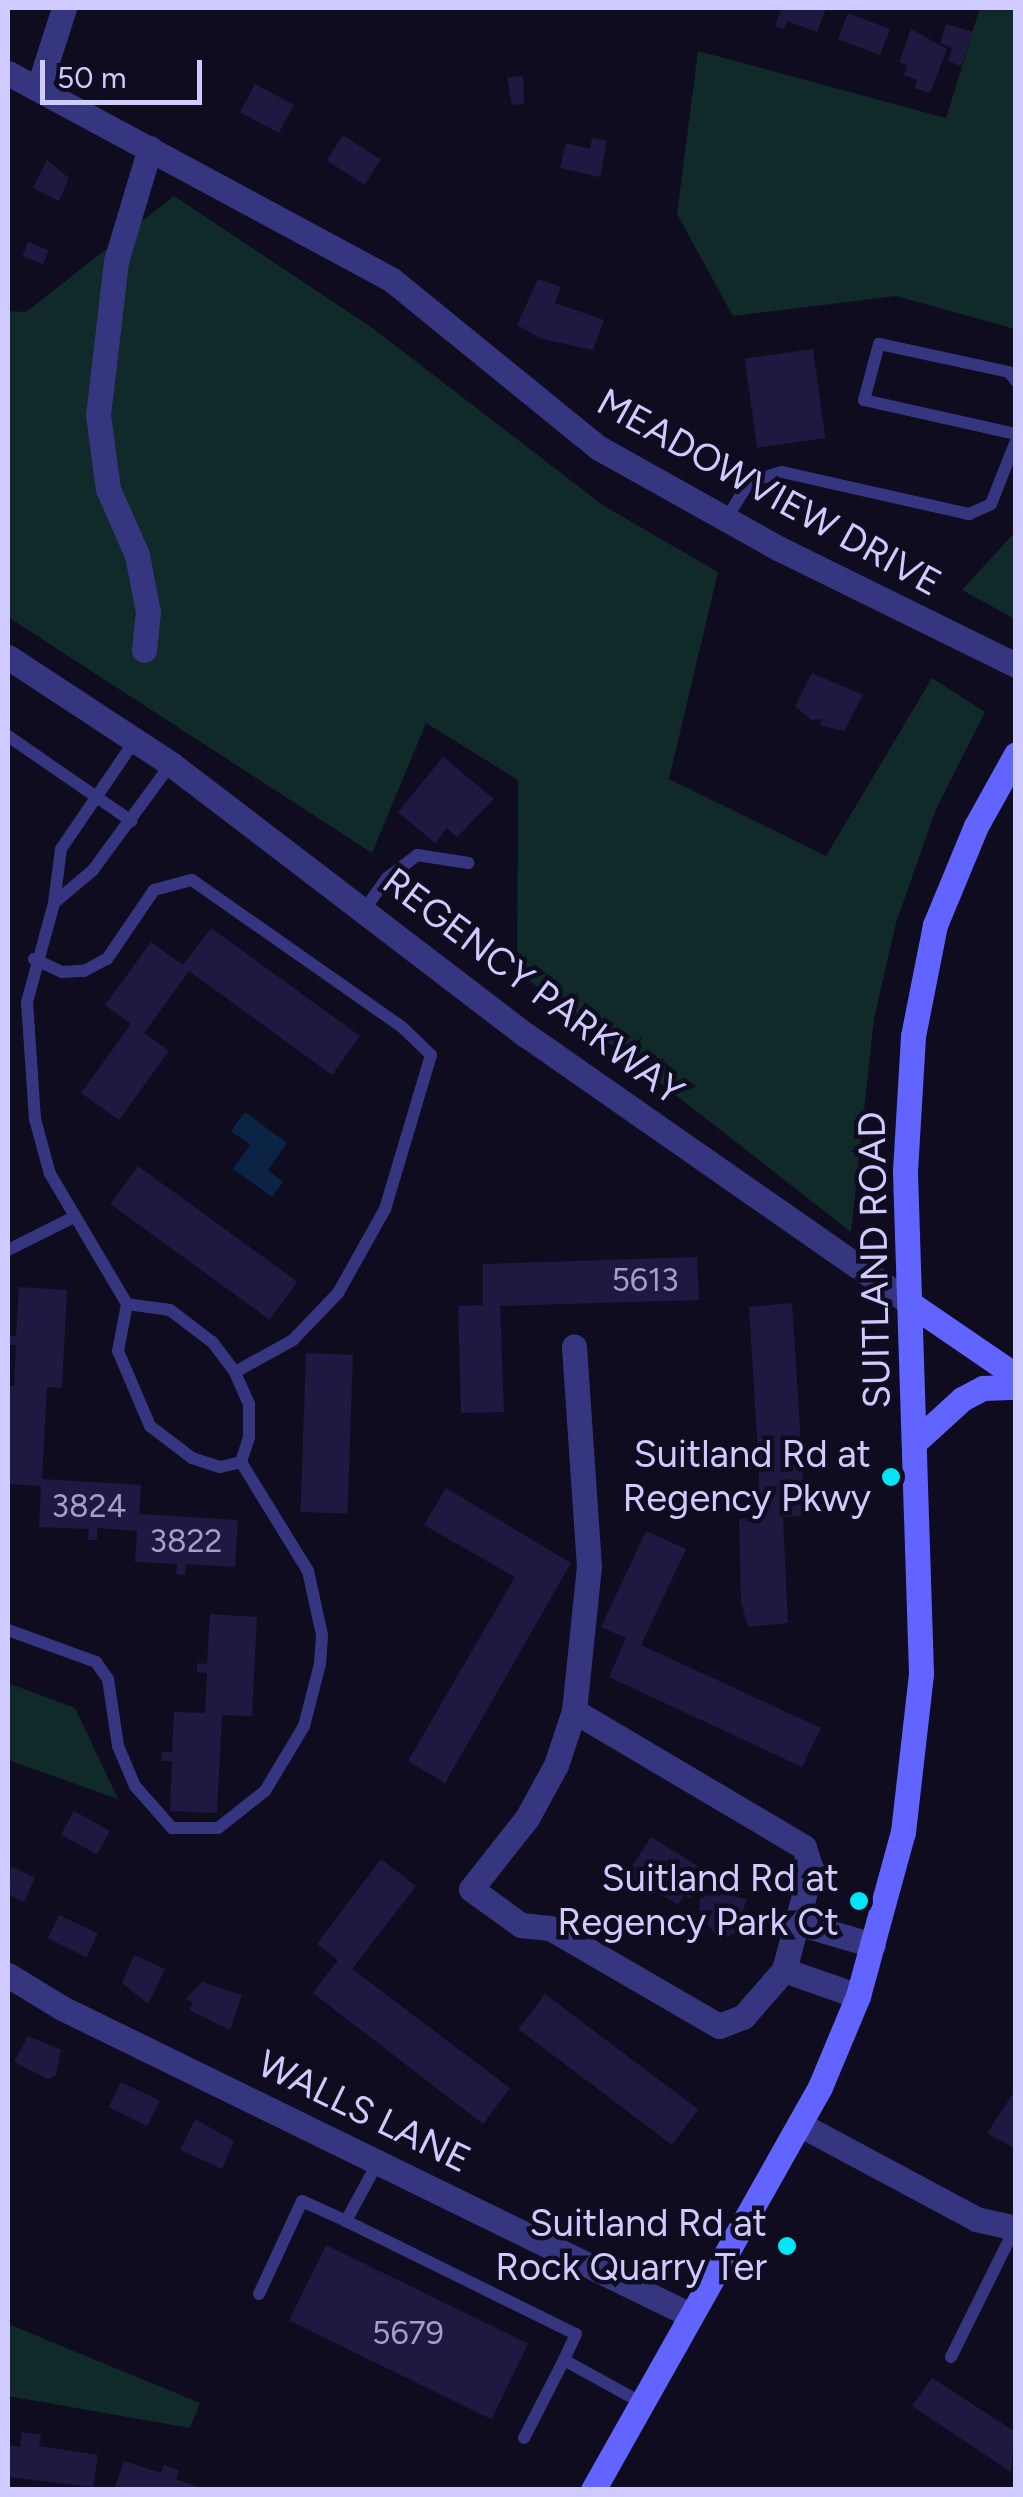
<!DOCTYPE html>
<html>
<head>
<meta charset="utf-8">
<style>
  body { margin:0 }
  #map { position:relative; width:1023px; height:2497px; overflow:hidden; background:#0f0c20; font-family:Figtree,sans-serif }
  div>[style] { position:absolute }
  [style*='--x'] { left:calc(var(--x)*1px); top:calc(var(--y)*1px); width:calc(var(--w)*1px); rotate:calc(var(--a)*1deg) }
  .green>* { inset:0; background:#0f2a28 }
  .water>* { inset:0; background:#0b2345 }
  .building>* { inset:0; background:#1f1841; transform-origin:0 0 }
  .lane>* { height:12px; margin:-6px; padding:0 6px; transform-origin:6px; border-radius:6px; background:#363680 }
  .street>* { height:25px; margin:-12.5px; padding:0 12.5px; transform-origin:12.5px; border-radius:12.5px; background:#363680 }
  .secondary>* { height:25px; margin:-12.5px; padding:0 12.5px; transform-origin:12.5px; border-radius:12.5px; background:#6264ff }
  .dots>* { width:28px; height:28px; translate:-50% -50%; box-sizing:border-box; border:5px solid #0f0c20; border-radius:50% }
  span { translate:-50% -50%; white-space:nowrap; text-align:center; line-height:1.15; -webkit-text-stroke:9px #0f0c20; paint-order:stroke }
  .number-label { font-size:32px; color:#a39ed0 }
  .number-label span { -webkit-text-stroke-width:0 }
  .street-label { font-size:38px; color:#cfcbff }
  .poi-label { font-size:38px; color:#cfcbff }
  .right { translate:-100% -50%; text-align:right }
  .frame { position:absolute; inset:0; border:10px solid #cfcbff; pointer-events:none }
  .scale { position:absolute; left:40px; top:60px; width:162px; height:45px; box-sizing:border-box; border:5px solid #cfcbff; border-top:0; padding-left:12px; font-size:30px; line-height:35px; white-space:nowrap; color:#cfcbff; -webkit-text-stroke:8px #0f0c20; paint-order:stroke }
</style>
</head>
<body>
<div id="map">
  <div class="green">
    <i style="clip-path:polygon(980px 8px,1015px 8px,1015px 329px,896px 296px,733px 316px,677px 214px,698px 51px,946px 118px)"></i>
    <i style="clip-path:polygon(174px 196px,371px 327px,604px 506px,718px 572px,669px 779px,826px 856px,932px 678px,985px 712px,936px 809px,896px 923px,874px 1019px,851px 1232px,517px 971px,518px 780px,426px 723px,372px 853px,8px 617px,8px 311px,26px 312px)"></i>
    <i style="clip-path:polygon(1015px 532px,1015px 619px,962px 590px)"></i>
    <i style="clip-path:polygon(8px 1683px,75px 1708px,118px 1799px,8px 1760px)"></i>
    <i style="clip-path:polygon(8px 2324px,200px 2403px,190px 2428px,8px 2396px)"></i>
  </div>
  <div class="water">
    <i style="clip-path:polygon(245px 1112px,287px 1143px,268px 1170px,283px 1182px,272px 1197px,233px 1169px,250px 1145px,231px 1131px)"></i>
  </div>
  <div class="building">
    <i style="clip-path:polygon(782px 8px,826px 8px,817px 32px,787px 21px,784px 29px,775px 26px)"></i>
    <i style="left:848px;top:13px;width:45px;height:28px;rotate:21deg"></i>
    <i style="clip-path:polygon(946px 24px,973px 32px,961px 66px,948px 61px,952px 48px,940px 43px)"></i>
    <i style="clip-path:polygon(911px 29px,947px 49px,930px 93px,915px 88px,917px 80px,904px 75px,907px 65px,899px 62px)"></i>
    <i style="clip-path:polygon(523px 76px,524px 104px,512px 105px,507px 77px)"></i>
    <i style="left:255px;top:84px;width:44px;height:32px;rotate:28deg"></i>
    <i style="left:343px;top:135px;width:45px;height:30px;rotate:33deg"></i>
    <i style="clip-path:polygon(592px 138px,607px 141px,600px 177px,560px 168px,566px 143px,590px 149px)"></i>
    <i style="clip-path:polygon(47px 160px,69px 178px,59px 201px,33px 188px)"></i>
    <i style="left:28px;top:242px;width:22px;height:15px;rotate:21deg"></i>
    <i style="clip-path:polygon(538px 279px,561px 287px,555px 303px,604px 320px,593px 350px,542px 339px,517px 325px)"></i>
    <i style="left:813px;top:349px;width:90px;height:69px;rotate:82deg"></i>
    <i style="clip-path:polygon(812px 673px,863px 695px,844px 731px,819px 725px,822px 719px,811px 720px,795px 706px)"></i>
    <i style="clip-path:polygon(443px 757px,494px 799px,457px 837px,447px 828px,435px 843px,398px 812px)"></i>
    <i style="clip-path:polygon(211px 928px,360px 1036px,332px 1075px,189px 971px,144px 1033px,169px 1051px,119px 1120px,81px 1093px,131px 1024px,105px 1005px,151px 942px,183px 965px)"></i>
    <i style="left:138px;top:1166px;width:197px;height:47px;rotate:36deg"></i>
    <i style="clip-path:polygon(697px 1257px,699px 1300px,500px 1306px,504px 1412px,461px 1413px,458px 1306px,483px 1305px,483px 1264px)"></i>
    <i style="clip-path:polygon(19px 1287px,67px 1290px,62px 1388px,47px 1387px,42px 1479px,141px 1485px,139px 1514px,238px 1520px,235px 1567px,186px 1564px,185px 1575px,176px 1574px,177px 1564px,135px 1562px,137px 1531px,97px 1528px,97px 1540px,88px 1540px,89px 1529px,39px 1527px,41px 1486px,8px 1484px,8px 1386px,14px 1386px,16px 1345px,8px 1345px,8px 1335px,16px 1336px)"></i>
    <i style="clip-path:polygon(792px 1303px,804px 1491px,802px 1516px,783px 1517px,788px 1623px,748px 1627px,741px 1601px,739px 1519px,758px 1518px,759px 1469px,749px 1307px)"></i>
    <i style="left:306px;top:1353px;width:47px;height:159px;rotate:2deg"></i>
    <i style="clip-path:polygon(446px 1488px,571px 1563px,445px 1783px,408px 1761px,515px 1577px,424px 1525px)"></i>
    <i style="clip-path:polygon(646px 1531px,686px 1549px,641px 1645px,821px 1728px,802px 1767px,609px 1677px,626px 1638px,601px 1627px)"></i>
    <i style="clip-path:polygon(210px 1614px,257px 1617px,252px 1716px,222px 1715px,217px 1813px,170px 1811px,172px 1761px,161px 1761px,162px 1752px,172px 1752px,174px 1712px,205px 1713px,207px 1673px,197px 1672px,197px 1663px,207px 1664px)"></i>
    <i style="left:74px;top:1811px;width:41px;height:27px;rotate:29deg"></i>
    <i style="clip-path:polygon(651px 1837px,701px 1868px,691px 1899px,684px 1895px,678px 1905px,627px 1874px)"></i>
    <i style="clip-path:polygon(381px 1859px,416px 1886px,352px 1969px,510px 2088px,483px 2124px,313px 1993px,338px 1960px,317px 1944px)"></i>
    <i style="clip-path:polygon(11px 1866px,35px 1878px,24px 1902px,8px 1894px)"></i>
    <i style="clip-path:polygon(712px 1892px,747px 1899px,735px 1933px,721px 1941px,699px 1914px,700px 1899px)"></i>
    <i style="left:59px;top:1915px;width:43px;height:26px;rotate:26deg"></i>
    <i style="clip-path:polygon(134px 1955px,165px 1969px,148px 2004px,122px 1983px)"></i>
    <i style="clip-path:polygon(202px 1982px,242px 1995px,230px 2030px,189px 2010px,193px 2002px,186px 1999px)"></i>
    <i style="left:545px;top:1994px;width:192px;height:44px;rotate:37deg"></i>
    <i style="clip-path:polygon(28px 2036px,61px 2050px,56px 2075px,48px 2079px,14px 2062px)"></i>
    <i style="left:121px;top:2082px;width:43px;height:28px;rotate:26deg"></i>
    <i style="clip-path:polygon(1016px 2089px,1016px 2149px,987px 2133px)"></i>
    <i style="clip-path:polygon(195px 2119px,234px 2141px,222px 2169px,180px 2150px)"></i>
    <i style="left:326px;top:2245px;width:225px;height:84px;rotate:26deg"></i>
    <i style="clip-path:polygon(932px 2378px,1014px 2431px,1011px 2472px,912px 2406px)"></i>
    <i style="clip-path:polygon(22px 2432px,41px 2435px,39px 2446px,98px 2455px,93px 2487px,8px 2477px,8px 2445px,20px 2447px)"></i>
    <i style="clip-path:polygon(124px 2461px,161px 2473px,164px 2465px,179px 2470px,176px 2479px,206px 2490px,114px 2490px)"></i>
  </div>
  <div class="lane">
    <i style="--x:1016;--y:381;--w:11;--a:-128"></i>
    <i style="--x:1009;--y:372;--w:133;--a:-167.8"></i>
    <i style="--x:879;--y:344;--w:58;--a:105"></i>
    <i style="--x:864;--y:400;--w:156;--a:12.6"></i>
    <i style="--x:725;--y:521;--w:46;--a:-58.4"></i>
    <i style="--x:749;--y:482;--w:34;--a:-17"></i>
    <i style="--x:782;--y:472;--w:192;--a:12.7"></i>
    <i style="--x:969;--y:514;--w:24;--a:-24"></i>
    <i style="--x:991;--y:504;--w:68;--a:-68.4"></i>
    <i style="--x:8;--y:736;--w:150;--a:34.6"></i>
    <i style="--x:54;--y:903;--w:51;--a:-40.2"></i>
    <i style="--x:93;--y:870;--w:132;--a:-53.7"></i>
    <i style="--x:365;--y:909;--w:38;--a:-55"></i>
    <i style="--x:387;--y:878;--w:38;--a:-37"></i>
    <i style="--x:417;--y:855;--w:52;--a:8.9"></i>
    <i style="--x:34;--y:959;--w:31;--a:25"></i>
    <i style="--x:62;--y:972;--w:22;--a:-3"></i>
    <i style="--x:84;--y:971;--w:26;--a:-28"></i>
    <i style="--x:107;--y:959;--w:83;--a:-55.7"></i>
    <i style="--x:154;--y:890;--w:39;--a:-15"></i>
    <i style="--x:192;--y:880;--w:256;--a:35"></i>
    <i style="--x:402;--y:1027;--w:40;--a:44"></i>
    <i style="--x:431;--y:1055;--w:161;--a:106.6"></i>
    <i style="--x:385;--y:1209;--w:96;--a:119.2"></i>
    <i style="--x:338;--y:1293;--w:65;--a:133.8"></i>
    <i style="--x:293;--y:1340;--w:66;--a:151.1"></i>
    <i style="--x:8;--y:1250;--w:72;--a:-26.6"></i>
    <i style="--x:127;--y:1304;--w:48;--a:100.8"></i>
    <i style="--x:118;--y:1351;--w:82;--a:66.9"></i>
    <i style="--x:150;--y:1426;--w:53;--a:37.3"></i>
    <i style="--x:192;--y:1458;--w:29;--a:18"></i>
    <i style="--x:220;--y:1467;--w:22;--a:-13"></i>
    <i style="--x:8;--y:1630;--w:94;--a:20"></i>
    <i style="--x:96;--y:1662;--w:21;--a:55"></i>
    <i style="--x:108;--y:1679;--w:68;--a:81.5"></i>
    <i style="--x:118;--y:1746;--w:43;--a:67"></i>
    <i style="--x:135;--y:1786;--w:56;--a:48.6"></i>
    <i style="--x:172;--y:1828;--w:46;--a:0"></i>
    <i style="--x:218;--y:1828;--w:60;--a:-38.2"></i>
    <i style="--x:265;--y:1791;--w:76;--a:-59"></i>
    <i style="--x:304;--y:1726;--w:64;--a:-75.5"></i>
    <i style="--x:320;--y:1664;--w:29;--a:-86"></i>
    <i style="--x:322;--y:1635;--w:66;--a:-102.3"></i>
    <i style="--x:308;--y:1571;--w:128;--a:-121.6"></i>
    <i style="--x:241;--y:1462;--w:25;--a:-72"></i>
    <i style="--x:249;--y:1438;--w:34;--a:-90"></i>
    <i style="--x:249;--y:1404;--w:35;--a:-114"></i>
    <i style="--x:235;--y:1372;--w:38;--a:-127"></i>
    <i style="--x:212;--y:1342;--w:53;--a:-142.7"></i>
    <i style="--x:170;--y:1310;--w:43;--a:-172.1"></i>
    <i style="--x:127;--y:1304;--w:151;--a:-120.6"></i>
    <i style="--x:50;--y:1174;--w:57;--a:-105.3"></i>
    <i style="--x:35;--y:1119;--w:117;--a:-93.9"></i>
    <i style="--x:27;--y:1002;--w:103;--a:-74.7"></i>
    <i style="--x:54;--y:903;--w:54;--a:-82.6"></i>
    <i style="--x:61;--y:849;--w:132;--a:-55.8"></i>
    <i style="--x:378;--y:2162;--w:67;--a:118.5"></i>
    <i style="--x:346;--y:2221;--w:256;--a:26.2"></i>
    <i style="--x:576;--y:2334;--w:29;--a:115"></i>
    <i style="--x:564;--y:2360;--w:87;--a:28.9"></i>
    <i style="--x:259;--y:2294;--w:102;--a:-65.2"></i>
    <i style="--x:302;--y:2201;--w:48;--a:24.4"></i>
    <i style="--x:951;--y:2357;--w:144;--a:-63.6"></i>
    <i style="--x:524;--y:2438;--w:88;--a:-62.9"></i>
  </div>
  <div class="street">
    <i style="--x:8;--y:73;--w:436;--a:28.3"></i>
    <i style="--x:392;--y:280;--w:267;--a:39.1"></i>
    <i style="--x:599;--y:448;--w:207;--a:29.2"></i>
    <i style="--x:780;--y:549;--w:263;--a:26.2"></i>
    <i style="--x:39;--y:86;--w:82;--a:-72.2"></i>
    <i style="--x:144;--y:650;--w:38;--a:-84"></i>
    <i style="--x:148;--y:612;--w:58;--a:-100.9"></i>
    <i style="--x:137;--y:555;--w:72;--a:-113.7"></i>
    <i style="--x:108;--y:489;--w:75;--a:-97.7"></i>
    <i style="--x:98;--y:415;--w:155;--a:-83.3"></i>
    <i style="--x:116;--y:261;--w:118;--a:-73.3"></i>
    <i style="--x:8;--y:657;--w:195;--a:33.3"></i>
    <i style="--x:171;--y:764;--w:447;--a:37.4"></i>
    <i style="--x:526;--y:1035;--w:470;--a:34.9"></i>
    <i style="--x:574;--y:1711;--w:57;--a:108.4"></i>
    <i style="--x:556;--y:1765;--w:60;--a:118.7"></i>
    <i style="--x:527;--y:1818;--w:90;--a:128.3"></i>
    <i style="--x:471;--y:1889;--w:62;--a:35.8"></i>
    <i style="--x:521;--y:1925;--w:29;--a:6"></i>
    <i style="--x:550;--y:1928;--w:195;--a:30.1"></i>
    <i style="--x:719;--y:2026;--w:26;--a:-21"></i>
    <i style="--x:743;--y:2017;--w:62;--a:-48.9"></i>
    <i style="--x:784;--y:1970;--w:105;--a:-75"></i>
    <i style="--x:811;--y:1869;--w:23;--a:-108"></i>
    <i style="--x:804;--y:1847;--w:267;--a:-149.4"></i>
    <i style="--x:574;--y:1711;--w:145;--a:-84.1"></i>
    <i style="--x:589;--y:1567;--w:221;--a:-93.9"></i>
    <i style="--x:801;--y:1924;--w:75;--a:16.3"></i>
    <i style="--x:784;--y:1970;--w:78;--a:19.4"></i>
    <i style="--x:8;--y:1975;--w:63;--a:31.4"></i>
    <i style="--x:62;--y:2008;--w:697;--a:26.05"></i>
    <i style="--x:801;--y:2125;--w:199;--a:28.2"></i>
    <i style="--x:976;--y:2219;--w:41;--a:12.7"></i>
  </div>
  <div class="secondary">
    <i style="--x:911;--y:1304;--w:127;--a:34.4"></i>
    <i style="--x:916;--y:1441;--w:62;--a:-42.4"></i>
    <i style="--x:962;--y:1399;--w:24;--a:-28"></i>
    <i style="--x:983;--y:1388;--w:33;--a:-2"></i>
    <i style="--x:593;--y:2490;--w:463;--a:-60.6"></i>
    <i style="--x:820;--y:2087;--w:99;--a:-67.3"></i>
    <i style="--x:858;--y:1996;--w:170;--a:-74.7"></i>
    <i style="--x:903;--y:1832;--w:160;--a:-83.5"></i>
    <i style="--x:921;--y:1673;--w:502;--a:-91.83"></i>
    <i style="--x:905;--y:1171;--w:135;--a:-86.6"></i>
    <i style="--x:913;--y:1036;--w:113;--a:-78.8"></i>
    <i style="--x:935;--y:925;--w:107;--a:-67.5"></i>
    <i style="--x:976;--y:826;--w:82;--a:-60.9"></i>
  </div>
  <div class="dots">
    <i style="left:891px;top:1477px;background:#00e6f6"></i>
    <i style="left:859px;top:1901px;background:#00e6f6"></i>
    <i style="left:787px;top:2246px;background:#00e6f6"></i>
  </div>
  <div class="number-label">
    <span style="left:645px;top:1280px">5613</span>
    <span style="left:89px;top:1506px">3824</span>
    <span style="left:186px;top:1541px">3822</span>
    <span style="left:408px;top:2333px">5679</span>
  </div>
  <div class="street-label">
    <span style="left:769px;top:493px;rotate:29deg">MEADOWVIEW DRIVE</span>
    <span style="left:533px;top:987px;rotate:37deg">REGENCY PARKWAY</span>
    <span style="left:875px;top:1260px;rotate:-91deg">SUITLAND ROAD</span>
    <span style="left:364px;top:2112px;rotate:26deg">WALLS LANE</span>
  </div>
  <div class="poi-label">
    <span class="right" style="left:871px;top:1477px">Suitland Rd at<br>Regency Pkwy</span>
    <span class="right" style="left:839px;top:1901px">Suitland Rd at<br>Regency Park Ct</span>
    <span class="right" style="left:767px;top:2246px">Suitland Rd at<br>Rock Quarry Ter</span>
  </div>
  <div class="frame"></div>
  <div class="scale">50 m</div>
</div>
</body>
</html>
